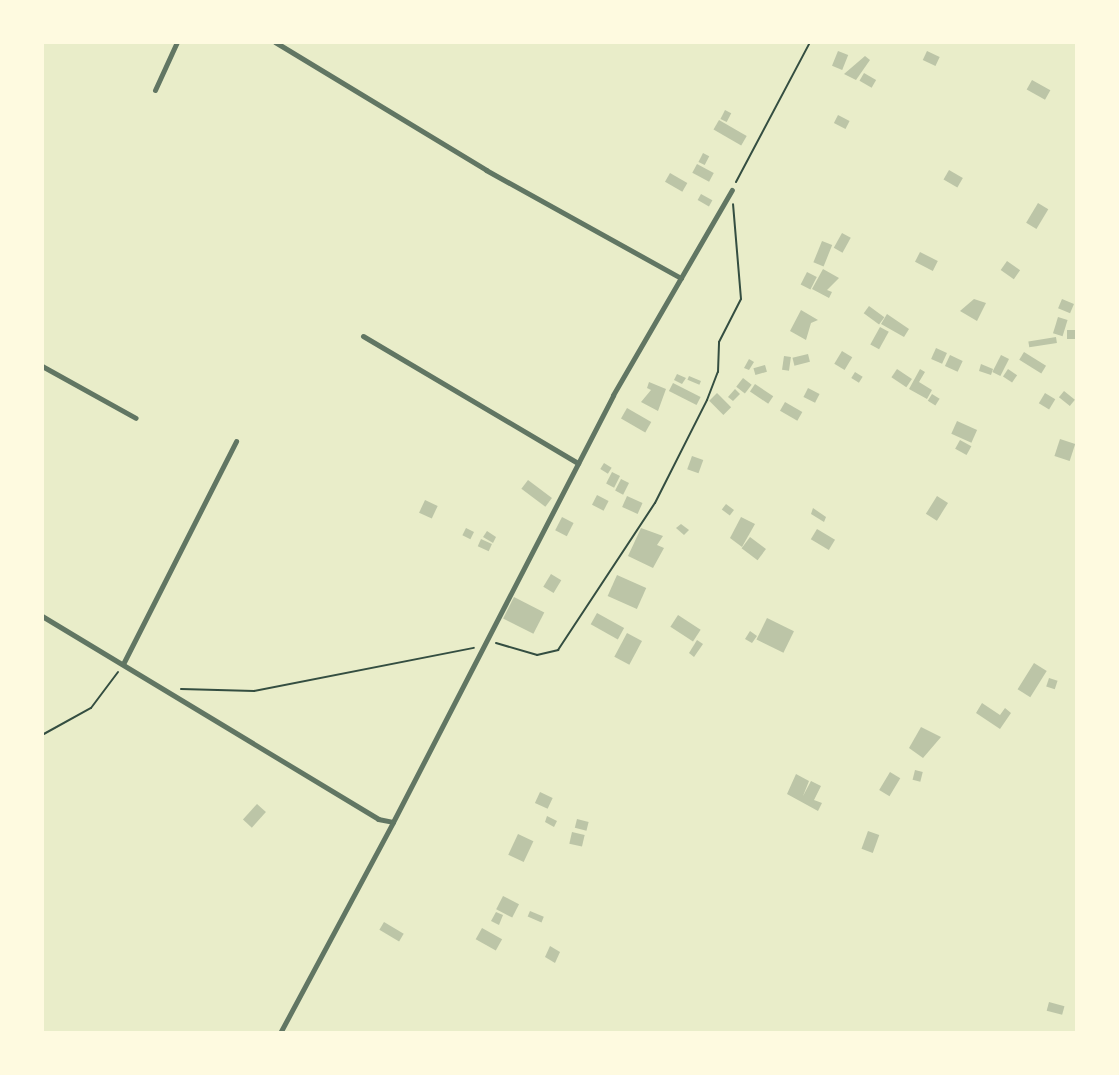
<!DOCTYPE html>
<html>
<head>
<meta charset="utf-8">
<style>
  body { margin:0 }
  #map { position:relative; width:1119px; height:1075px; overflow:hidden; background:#e9edc9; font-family:"Noto Sans",sans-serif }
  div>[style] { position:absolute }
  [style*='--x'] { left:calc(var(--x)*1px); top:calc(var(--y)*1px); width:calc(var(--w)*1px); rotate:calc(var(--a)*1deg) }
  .building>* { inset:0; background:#bcc5a7; transform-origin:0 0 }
  .path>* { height:2px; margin:-1px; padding:0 1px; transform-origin:1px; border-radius:1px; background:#344e41 }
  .minor>* { height:5px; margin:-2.5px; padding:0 2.5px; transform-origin:2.5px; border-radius:2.5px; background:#617663 }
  span { translate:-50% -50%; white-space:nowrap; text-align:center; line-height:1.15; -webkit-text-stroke:6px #fefae0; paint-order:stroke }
  .frame { position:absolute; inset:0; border:44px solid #fefae0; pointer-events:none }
</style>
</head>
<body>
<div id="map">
  <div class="building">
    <i style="left:838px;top:51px;width:11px;height:16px;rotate:22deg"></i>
    <i style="left:927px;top:51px;width:14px;height:10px;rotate:25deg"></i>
    <i style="clip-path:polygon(865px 56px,870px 60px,856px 80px,844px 74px)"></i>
    <i style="left:864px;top:73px;width:14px;height:9px;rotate:30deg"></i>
    <i style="left:1032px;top:80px;width:21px;height:11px;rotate:29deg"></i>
    <i style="left:725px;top:110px;width:7px;height:10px;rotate:27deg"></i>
    <i style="left:838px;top:115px;width:13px;height:9px;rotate:27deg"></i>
    <i style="left:719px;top:120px;width:32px;height:11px;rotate:30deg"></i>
    <i style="left:703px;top:153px;width:7px;height:10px;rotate:27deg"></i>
    <i style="left:697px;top:164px;width:19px;height:10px;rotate:28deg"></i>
    <i style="left:949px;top:170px;width:16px;height:11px;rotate:30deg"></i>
    <i style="left:670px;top:173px;width:20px;height:10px;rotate:30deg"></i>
    <i style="left:701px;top:194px;width:13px;height:7px;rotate:29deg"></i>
    <i style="left:1038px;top:203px;width:12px;height:23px;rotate:31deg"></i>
    <i style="left:842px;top:233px;width:10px;height:17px;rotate:29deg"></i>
    <i style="left:822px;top:241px;width:11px;height:23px;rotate:22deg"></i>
    <i style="left:920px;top:252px;width:20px;height:11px;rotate:27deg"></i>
    <i style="left:1007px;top:261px;width:16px;height:11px;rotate:35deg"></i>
    <i style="clip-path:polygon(823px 269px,839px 278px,827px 290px,832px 292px,829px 298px,812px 289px)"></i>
    <i style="left:807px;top:272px;width:11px;height:14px;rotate:27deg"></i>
    <i style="clip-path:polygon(974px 299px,986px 303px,977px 321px,960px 311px)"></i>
    <i style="left:1062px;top:299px;width:13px;height:10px;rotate:23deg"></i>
    <i style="left:869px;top:306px;width:19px;height:9px;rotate:36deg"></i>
    <i style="clip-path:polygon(801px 310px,818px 320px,811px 323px,806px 340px,790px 331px)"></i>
    <i style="clip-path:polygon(887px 314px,909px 329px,904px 337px,881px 324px)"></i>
    <i style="left:1058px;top:317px;width:10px;height:17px;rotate:17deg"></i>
    <i style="left:880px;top:327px;width:10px;height:20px;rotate:29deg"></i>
    <i style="left:1067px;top:330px;width:10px;height:9px"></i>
    <i style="left:1056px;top:337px;width:6px;height:28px;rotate:81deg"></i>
    <i style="left:936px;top:348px;width:12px;height:12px;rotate:24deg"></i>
    <i style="left:842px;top:351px;width:12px;height:15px;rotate:31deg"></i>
    <i style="left:1024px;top:352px;width:26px;height:9px;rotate:32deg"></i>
    <i style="left:808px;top:354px;width:8px;height:16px;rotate:76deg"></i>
    <i style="left:950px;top:355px;width:14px;height:12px;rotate:25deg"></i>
    <i style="left:1001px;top:355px;width:9px;height:19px;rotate:27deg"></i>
    <i style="left:784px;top:356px;width:7px;height:14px;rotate:8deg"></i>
    <i style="clip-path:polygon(749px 359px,754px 362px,749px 370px,744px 368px)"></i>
    <i style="clip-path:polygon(981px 364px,993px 369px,991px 375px,979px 371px)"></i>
    <i style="left:765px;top:365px;width:7px;height:12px;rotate:74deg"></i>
    <i style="left:897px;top:369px;width:18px;height:10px;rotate:34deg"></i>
    <i style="clip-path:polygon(920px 369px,925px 372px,919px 382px,932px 390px,927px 399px,909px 389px)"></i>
    <i style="left:1008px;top:369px;width:11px;height:9px;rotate:34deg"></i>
    <i style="left:855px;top:372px;width:9px;height:7px;rotate:32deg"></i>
    <i style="clip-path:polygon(677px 374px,686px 378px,682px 384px,674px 380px)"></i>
    <i style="left:689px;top:376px;width:13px;height:4px;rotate:23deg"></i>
    <i style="left:743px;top:378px;width:11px;height:11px;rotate:38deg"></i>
    <i style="clip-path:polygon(649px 382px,666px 389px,658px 411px,641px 402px,651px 390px,647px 388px)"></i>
    <i style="left:673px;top:383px;width:31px;height:9px;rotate:27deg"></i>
    <i style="left:755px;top:384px;width:22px;height:9px;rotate:34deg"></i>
    <i style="left:808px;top:388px;width:13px;height:10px;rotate:27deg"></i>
    <i style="clip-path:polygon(735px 389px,740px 394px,733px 401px,728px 397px)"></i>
    <i style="left:1064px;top:391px;width:14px;height:8px;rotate:39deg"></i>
    <i style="left:717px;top:393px;width:20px;height:11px;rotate:45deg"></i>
    <i style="left:1045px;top:393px;width:12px;height:12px;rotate:31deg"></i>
    <i style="left:932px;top:394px;width:9px;height:8px;rotate:32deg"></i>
    <i style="left:785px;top:402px;width:20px;height:10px;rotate:30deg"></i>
    <i style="left:627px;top:408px;width:28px;height:12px;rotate:30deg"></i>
    <i style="left:957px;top:421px;width:22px;height:14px;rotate:24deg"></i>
    <i style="left:1060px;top:439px;width:16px;height:18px;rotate:18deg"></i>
    <i style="left:960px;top:440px;width:13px;height:10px;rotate:29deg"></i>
    <i style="left:692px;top:456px;width:12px;height:14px;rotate:20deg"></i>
    <i style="left:604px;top:463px;width:9px;height:7px;rotate:32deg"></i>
    <i style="left:612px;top:472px;width:9px;height:13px;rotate:27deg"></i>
    <i style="left:621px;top:479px;width:9px;height:13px;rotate:27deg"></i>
    <i style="left:528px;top:480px;width:30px;height:11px;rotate:37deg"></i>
    <i style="left:597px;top:495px;width:13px;height:11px;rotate:27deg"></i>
    <i style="left:627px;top:496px;width:17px;height:12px;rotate:24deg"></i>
    <i style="left:937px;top:496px;width:13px;height:21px;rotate:32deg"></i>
    <i style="left:425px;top:500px;width:14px;height:14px;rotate:25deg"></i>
    <i style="left:726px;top:504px;width:10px;height:7px;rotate:37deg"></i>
    <i style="clip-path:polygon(813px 508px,826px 517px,824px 522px,811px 514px)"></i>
    <i style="left:562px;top:517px;width:13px;height:15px;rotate:27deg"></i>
    <i style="clip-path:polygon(741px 517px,755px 524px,742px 547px,730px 538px)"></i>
    <i style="clip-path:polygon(681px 524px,689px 530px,684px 535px,676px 528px)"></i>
    <i style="left:466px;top:528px;width:9px;height:8px;rotate:27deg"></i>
    <i style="clip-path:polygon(641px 528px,663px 536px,657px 545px,664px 548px,653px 568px,628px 556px)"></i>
    <i style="left:817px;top:529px;width:21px;height:12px;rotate:31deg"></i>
    <i style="clip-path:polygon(487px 531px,496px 537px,493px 543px,483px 537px)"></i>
    <i style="left:750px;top:537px;width:20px;height:14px;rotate:37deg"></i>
    <i style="left:481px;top:539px;width:12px;height:8px;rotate:24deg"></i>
    <i style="left:551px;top:574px;width:12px;height:15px;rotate:31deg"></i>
    <i style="left:617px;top:575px;width:32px;height:23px;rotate:24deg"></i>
    <i style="left:514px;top:597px;width:34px;height:24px;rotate:27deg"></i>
    <i style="left:597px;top:613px;width:31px;height:13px;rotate:29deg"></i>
    <i style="left:678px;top:615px;width:27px;height:14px;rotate:33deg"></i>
    <i style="left:767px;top:618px;width:30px;height:24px;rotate:26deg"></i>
    <i style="clip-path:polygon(750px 631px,757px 636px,752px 643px,745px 639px)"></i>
    <i style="left:627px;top:633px;width:17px;height:27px;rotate:28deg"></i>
    <i style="clip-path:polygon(697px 640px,703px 644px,694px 657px,689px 653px)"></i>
    <i style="left:1034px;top:663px;width:15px;height:31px;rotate:32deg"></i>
    <i style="left:1049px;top:678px;width:9px;height:9px;rotate:18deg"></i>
    <i style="clip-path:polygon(982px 703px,1000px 715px,1005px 708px,1011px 713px,1000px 729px,976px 713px)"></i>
    <i style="clip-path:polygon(921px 727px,941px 737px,923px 758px,909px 748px)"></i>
    <i style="left:915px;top:770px;width:8px;height:10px;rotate:14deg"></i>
    <i style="left:890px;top:772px;width:12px;height:21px;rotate:31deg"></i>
    <i style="clip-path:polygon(796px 774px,809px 781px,803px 796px,811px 781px,821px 786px,814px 800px,822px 803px,818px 811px,787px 794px)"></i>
    <i style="left:540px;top:792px;width:14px;height:12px;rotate:25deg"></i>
    <i style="left:257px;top:804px;width:12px;height:21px;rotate:42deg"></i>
    <i style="clip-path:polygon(547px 816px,557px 821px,554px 827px,545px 822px)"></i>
    <i style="left:577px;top:819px;width:12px;height:9px;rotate:14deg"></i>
    <i style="left:868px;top:831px;width:12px;height:19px;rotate:20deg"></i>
    <i style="left:572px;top:832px;width:13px;height:12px;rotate:13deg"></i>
    <i style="left:518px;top:834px;width:17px;height:23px;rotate:25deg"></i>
    <i style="left:503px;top:896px;width:18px;height:15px;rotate:27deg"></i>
    <i style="left:530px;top:911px;width:15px;height:6px;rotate:23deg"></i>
    <i style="clip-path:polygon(496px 912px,503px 915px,499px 925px,491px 921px)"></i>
    <i style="left:384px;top:922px;width:23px;height:9px;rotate:31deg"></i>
    <i style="left:482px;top:928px;width:23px;height:13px;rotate:29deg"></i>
    <i style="clip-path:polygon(550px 946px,560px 952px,555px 963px,545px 957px)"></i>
    <i style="left:1049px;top:1002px;width:16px;height:9px;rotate:15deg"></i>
  </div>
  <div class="path">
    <i style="--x:736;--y:182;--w:158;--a:-62.1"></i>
    <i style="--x:496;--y:643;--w:43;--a:16.3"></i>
    <i style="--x:537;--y:655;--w:22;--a:-13"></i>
    <i style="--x:558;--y:650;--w:176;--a:-56.6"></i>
    <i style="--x:655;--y:503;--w:115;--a:-63.2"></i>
    <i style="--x:707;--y:400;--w:30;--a:-69"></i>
    <i style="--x:718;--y:372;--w:30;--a:-88"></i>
    <i style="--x:719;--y:342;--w:48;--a:-62.9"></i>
    <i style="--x:741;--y:299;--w:95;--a:-94.8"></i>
    <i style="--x:181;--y:689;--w:73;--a:1.6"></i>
    <i style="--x:254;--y:691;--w:224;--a:-11.1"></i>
    <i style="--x:42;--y:735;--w:56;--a:-28.9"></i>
    <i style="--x:91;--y:708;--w:45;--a:-53.1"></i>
  </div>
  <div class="minor">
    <i style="--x:275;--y:42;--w:247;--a:31.2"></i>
    <i style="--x:486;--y:170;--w:223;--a:29"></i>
    <i style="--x:155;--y:90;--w:53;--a:-65.4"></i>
    <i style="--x:363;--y:336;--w:250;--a:30.6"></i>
    <i style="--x:42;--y:366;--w:107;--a:29"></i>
    <i style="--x:42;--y:616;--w:393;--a:31.1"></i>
    <i style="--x:378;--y:819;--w:15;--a:11"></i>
    <i style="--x:393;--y:822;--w:480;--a:-62.7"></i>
    <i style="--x:613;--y:395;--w:237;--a:-59.9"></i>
    <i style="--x:123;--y:664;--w:250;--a:-63.1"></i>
    <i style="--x:280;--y:1033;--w:239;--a:-61.8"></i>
  </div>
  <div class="frame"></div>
</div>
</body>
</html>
